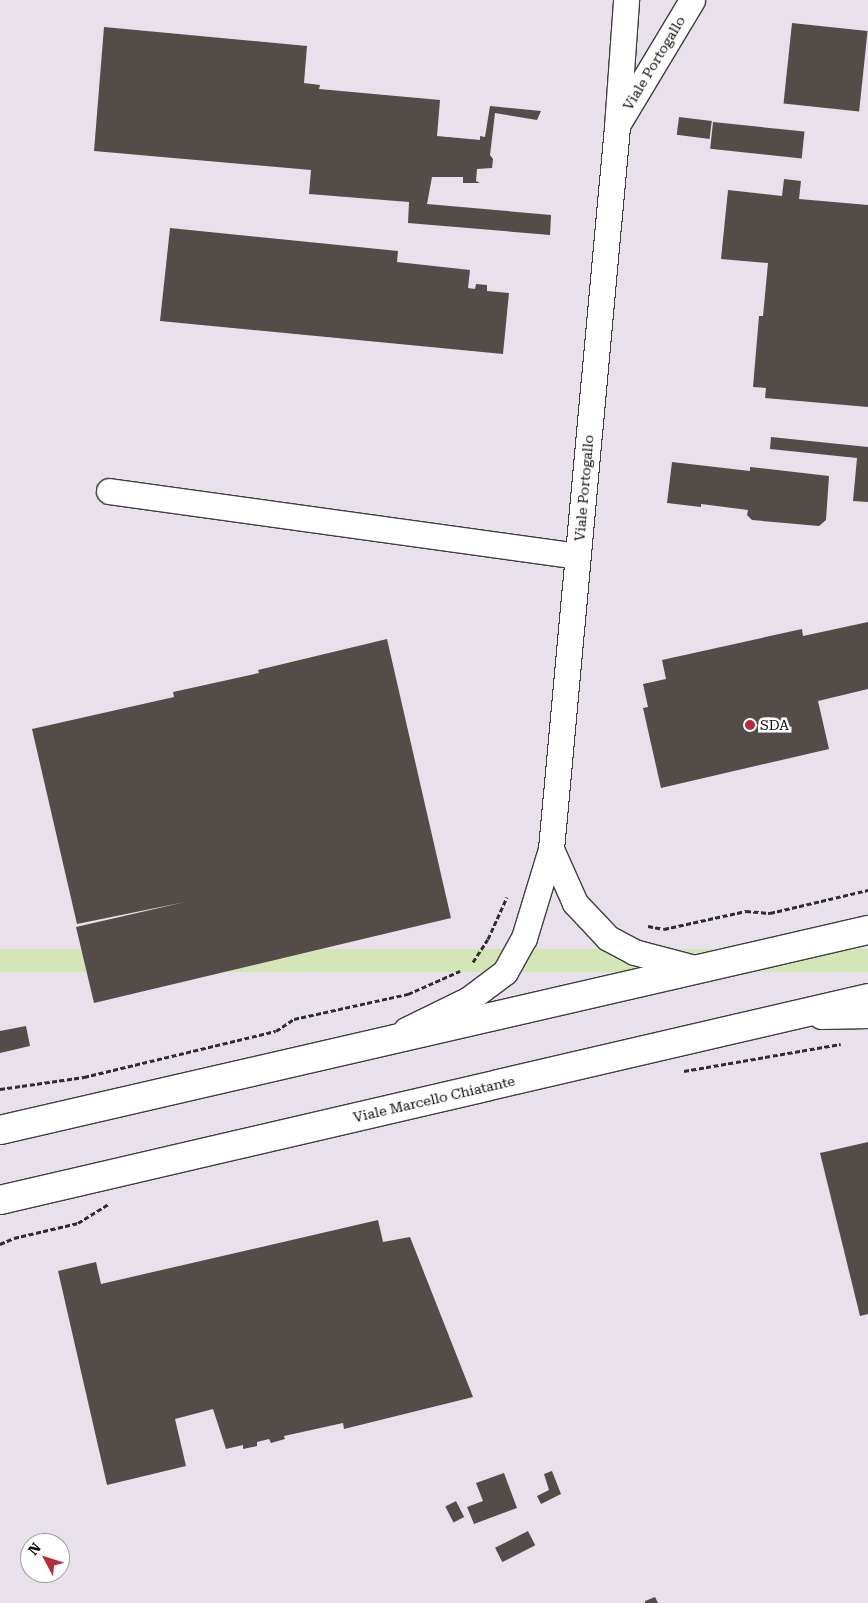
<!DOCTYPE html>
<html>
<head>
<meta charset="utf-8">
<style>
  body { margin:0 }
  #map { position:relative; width:868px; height:1603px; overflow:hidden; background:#fef9ec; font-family:"Roboto Serif",serif }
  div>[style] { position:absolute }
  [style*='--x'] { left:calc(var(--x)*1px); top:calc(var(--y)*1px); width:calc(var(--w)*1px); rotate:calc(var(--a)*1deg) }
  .industrial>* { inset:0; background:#e8e0ea }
  .green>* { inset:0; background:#d4e6b8; transform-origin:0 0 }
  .building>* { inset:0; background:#544c49; transform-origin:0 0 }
  .path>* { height:3px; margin-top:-1.5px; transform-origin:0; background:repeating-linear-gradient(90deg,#2e2e2e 0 5px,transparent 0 7.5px) }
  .roads { filter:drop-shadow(1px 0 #3f3f3f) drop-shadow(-1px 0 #3f3f3f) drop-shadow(0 1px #3f3f3f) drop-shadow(0 -1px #3f3f3f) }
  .minor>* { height:25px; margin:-12.5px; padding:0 12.5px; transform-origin:12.5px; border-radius:12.5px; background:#fff }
  .tertiary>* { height:28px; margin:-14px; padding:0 14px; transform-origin:14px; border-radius:14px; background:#fff }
  .dots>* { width:14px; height:14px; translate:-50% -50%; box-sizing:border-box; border:2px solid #fff; border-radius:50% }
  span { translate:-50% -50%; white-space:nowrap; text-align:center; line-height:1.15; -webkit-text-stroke:5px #fff; paint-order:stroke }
  .street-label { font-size:14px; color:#0c0c0c }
  .poi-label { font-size:14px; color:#0c0c0c }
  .left { translate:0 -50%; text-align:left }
  .north { position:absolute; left:20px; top:1533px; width:50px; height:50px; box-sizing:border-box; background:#fff; border:1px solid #9e9e9e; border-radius:50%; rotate:310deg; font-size:14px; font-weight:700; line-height:20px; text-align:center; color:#0c0c0c }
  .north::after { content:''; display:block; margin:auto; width:18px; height:22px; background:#b42c3e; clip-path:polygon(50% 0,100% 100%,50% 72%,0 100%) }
</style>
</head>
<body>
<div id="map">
  <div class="industrial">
    <i style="clip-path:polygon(evenodd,0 0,868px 0,868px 1603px,0 1603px,0 0,30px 1543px,60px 1543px,60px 1573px,30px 1573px,30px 1543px)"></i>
  </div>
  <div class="green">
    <i style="left:868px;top:949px;width:23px;height:892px;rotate:90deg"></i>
  </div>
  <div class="building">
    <i style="left:792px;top:23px;width:76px;height:81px;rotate:6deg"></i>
    <i style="clip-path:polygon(104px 27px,307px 46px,304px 83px,320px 85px,319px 89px,440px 100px,437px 136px,480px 140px,480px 136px,485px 137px,490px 106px,541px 111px,537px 120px,495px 113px,490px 155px,493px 159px,492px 168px,477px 169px,476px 181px,480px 183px,463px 183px,463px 177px,432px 177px,427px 204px,551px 215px,550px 235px,408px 223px,409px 202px,309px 194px,311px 170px,94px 151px)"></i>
    <i style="left:679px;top:117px;width:33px;height:18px;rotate:7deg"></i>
    <i style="left:713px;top:122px;width:92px;height:27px;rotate:6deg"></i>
    <i style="clip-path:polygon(784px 179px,801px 181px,799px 199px,868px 205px,868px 407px,765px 398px,766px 388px,753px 387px,759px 316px,763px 316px,768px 263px,721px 259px,728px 190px,782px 196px)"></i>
    <i style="clip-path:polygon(170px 228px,398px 251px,397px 262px,470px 270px,468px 288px,475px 289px,476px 284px,487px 285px,487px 291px,509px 293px,503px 354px,160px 321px)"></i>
    <i style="clip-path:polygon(771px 437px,868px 447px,868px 502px,853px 501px,857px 458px,770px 449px)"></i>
    <i style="clip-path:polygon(672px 462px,750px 471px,750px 467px,829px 476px,826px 520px,819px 526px,752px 520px,747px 515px,748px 510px,701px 504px,701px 507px,667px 503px)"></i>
    <i style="clip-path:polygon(868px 622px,868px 689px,818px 701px,829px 749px,661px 788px,643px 708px,648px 707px,643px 684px,666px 679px,662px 660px,802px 629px,803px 636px)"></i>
    <i style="clip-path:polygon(387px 639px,451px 918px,94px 1003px,76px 927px,185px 902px,77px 924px,32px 729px,174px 697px,173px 692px,259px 673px,258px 670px)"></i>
    <i style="clip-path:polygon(26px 1026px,30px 1046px,0 1053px,0 1031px)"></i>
    <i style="clip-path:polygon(868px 1142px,868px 1314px,860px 1316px,820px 1153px)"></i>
    <i style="clip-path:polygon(378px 1220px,383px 1242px,410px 1237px,473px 1397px,344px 1429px,343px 1423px,284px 1436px,285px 1439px,271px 1443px,269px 1439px,257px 1442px,257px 1446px,243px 1449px,243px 1445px,226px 1449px,213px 1409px,175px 1419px,186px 1466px,107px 1485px,58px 1271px,96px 1262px,101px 1284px)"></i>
    <i style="clip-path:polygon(552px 1471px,561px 1494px,541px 1504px,537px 1496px,549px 1490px,544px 1474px)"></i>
    <i style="clip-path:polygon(504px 1473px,517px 1508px,474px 1524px,467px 1507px,483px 1501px,476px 1483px)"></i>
    <i style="left:456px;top:1501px;width:18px;height:12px;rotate:63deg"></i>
    <i style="left:528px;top:1531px;width:16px;height:37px;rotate:63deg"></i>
    <i style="clip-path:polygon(655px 1597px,658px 1603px,645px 1603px,645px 1601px)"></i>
  </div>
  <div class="path">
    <i style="--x:648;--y:926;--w:16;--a:11"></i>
    <i style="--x:664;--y:929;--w:84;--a:-12.4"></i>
    <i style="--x:746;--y:911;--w:24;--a:5"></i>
    <i style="--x:770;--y:913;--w:101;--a:-13.2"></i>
    <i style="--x:473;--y:962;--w:27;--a:-57"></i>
    <i style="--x:488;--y:939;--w:46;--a:-65.7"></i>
    <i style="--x:684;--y:1071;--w:159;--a:-9.8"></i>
    <i style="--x:0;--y:1089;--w:85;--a:-8.1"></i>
    <i style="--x:84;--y:1077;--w:197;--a:-13.5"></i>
    <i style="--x:276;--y:1031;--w:22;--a:-34"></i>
    <i style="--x:294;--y:1019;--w:117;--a:-12.4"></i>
    <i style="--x:408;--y:994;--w:57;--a:-23.9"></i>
    <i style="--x:0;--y:1244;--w:15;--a:-23"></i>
    <i style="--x:14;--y:1238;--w:66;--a:-13.2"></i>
    <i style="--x:78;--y:1223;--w:36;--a:-32"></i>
  </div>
  <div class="roads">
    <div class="minor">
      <i style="--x:620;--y:120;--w:140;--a:-59"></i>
      <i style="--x:109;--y:491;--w:473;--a:7.9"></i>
      <i style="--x:551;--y:849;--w:59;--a:66"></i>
      <i style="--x:575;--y:903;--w:48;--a:46.7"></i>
      <i style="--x:608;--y:938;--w:30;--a:28"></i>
      <i style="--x:634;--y:952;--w:67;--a:14.7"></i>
      <i style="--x:821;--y:1016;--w:47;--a:-1.2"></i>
      <i style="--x:406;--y:1030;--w:70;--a:-26.2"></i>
      <i style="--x:469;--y:999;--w:45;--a:-36.9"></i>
      <i style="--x:505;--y:972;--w:39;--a:-61"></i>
      <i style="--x:524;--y:938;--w:93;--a:-73.1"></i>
      <i style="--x:551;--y:849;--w:725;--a:-84.78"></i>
      <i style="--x:617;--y:127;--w:127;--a:-85.9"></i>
    </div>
    <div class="tertiary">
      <i style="--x:0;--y:1130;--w:891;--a:-12.98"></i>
      <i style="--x:0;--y:1200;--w:891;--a:-13.1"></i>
    </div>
  </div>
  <div class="dots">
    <i style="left:750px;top:725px;background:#b42c3e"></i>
  </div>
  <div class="street-label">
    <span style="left:654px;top:63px;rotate:-59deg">Viale Portogallo</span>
    <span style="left:584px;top:488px;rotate:-85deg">Viale Portogallo</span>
    <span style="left:434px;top:1099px;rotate:-13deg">Viale Marcello Chiatante</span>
  </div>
  <div class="poi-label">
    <span class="left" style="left:760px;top:725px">SDA</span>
  </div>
  <div class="north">N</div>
</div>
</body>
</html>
